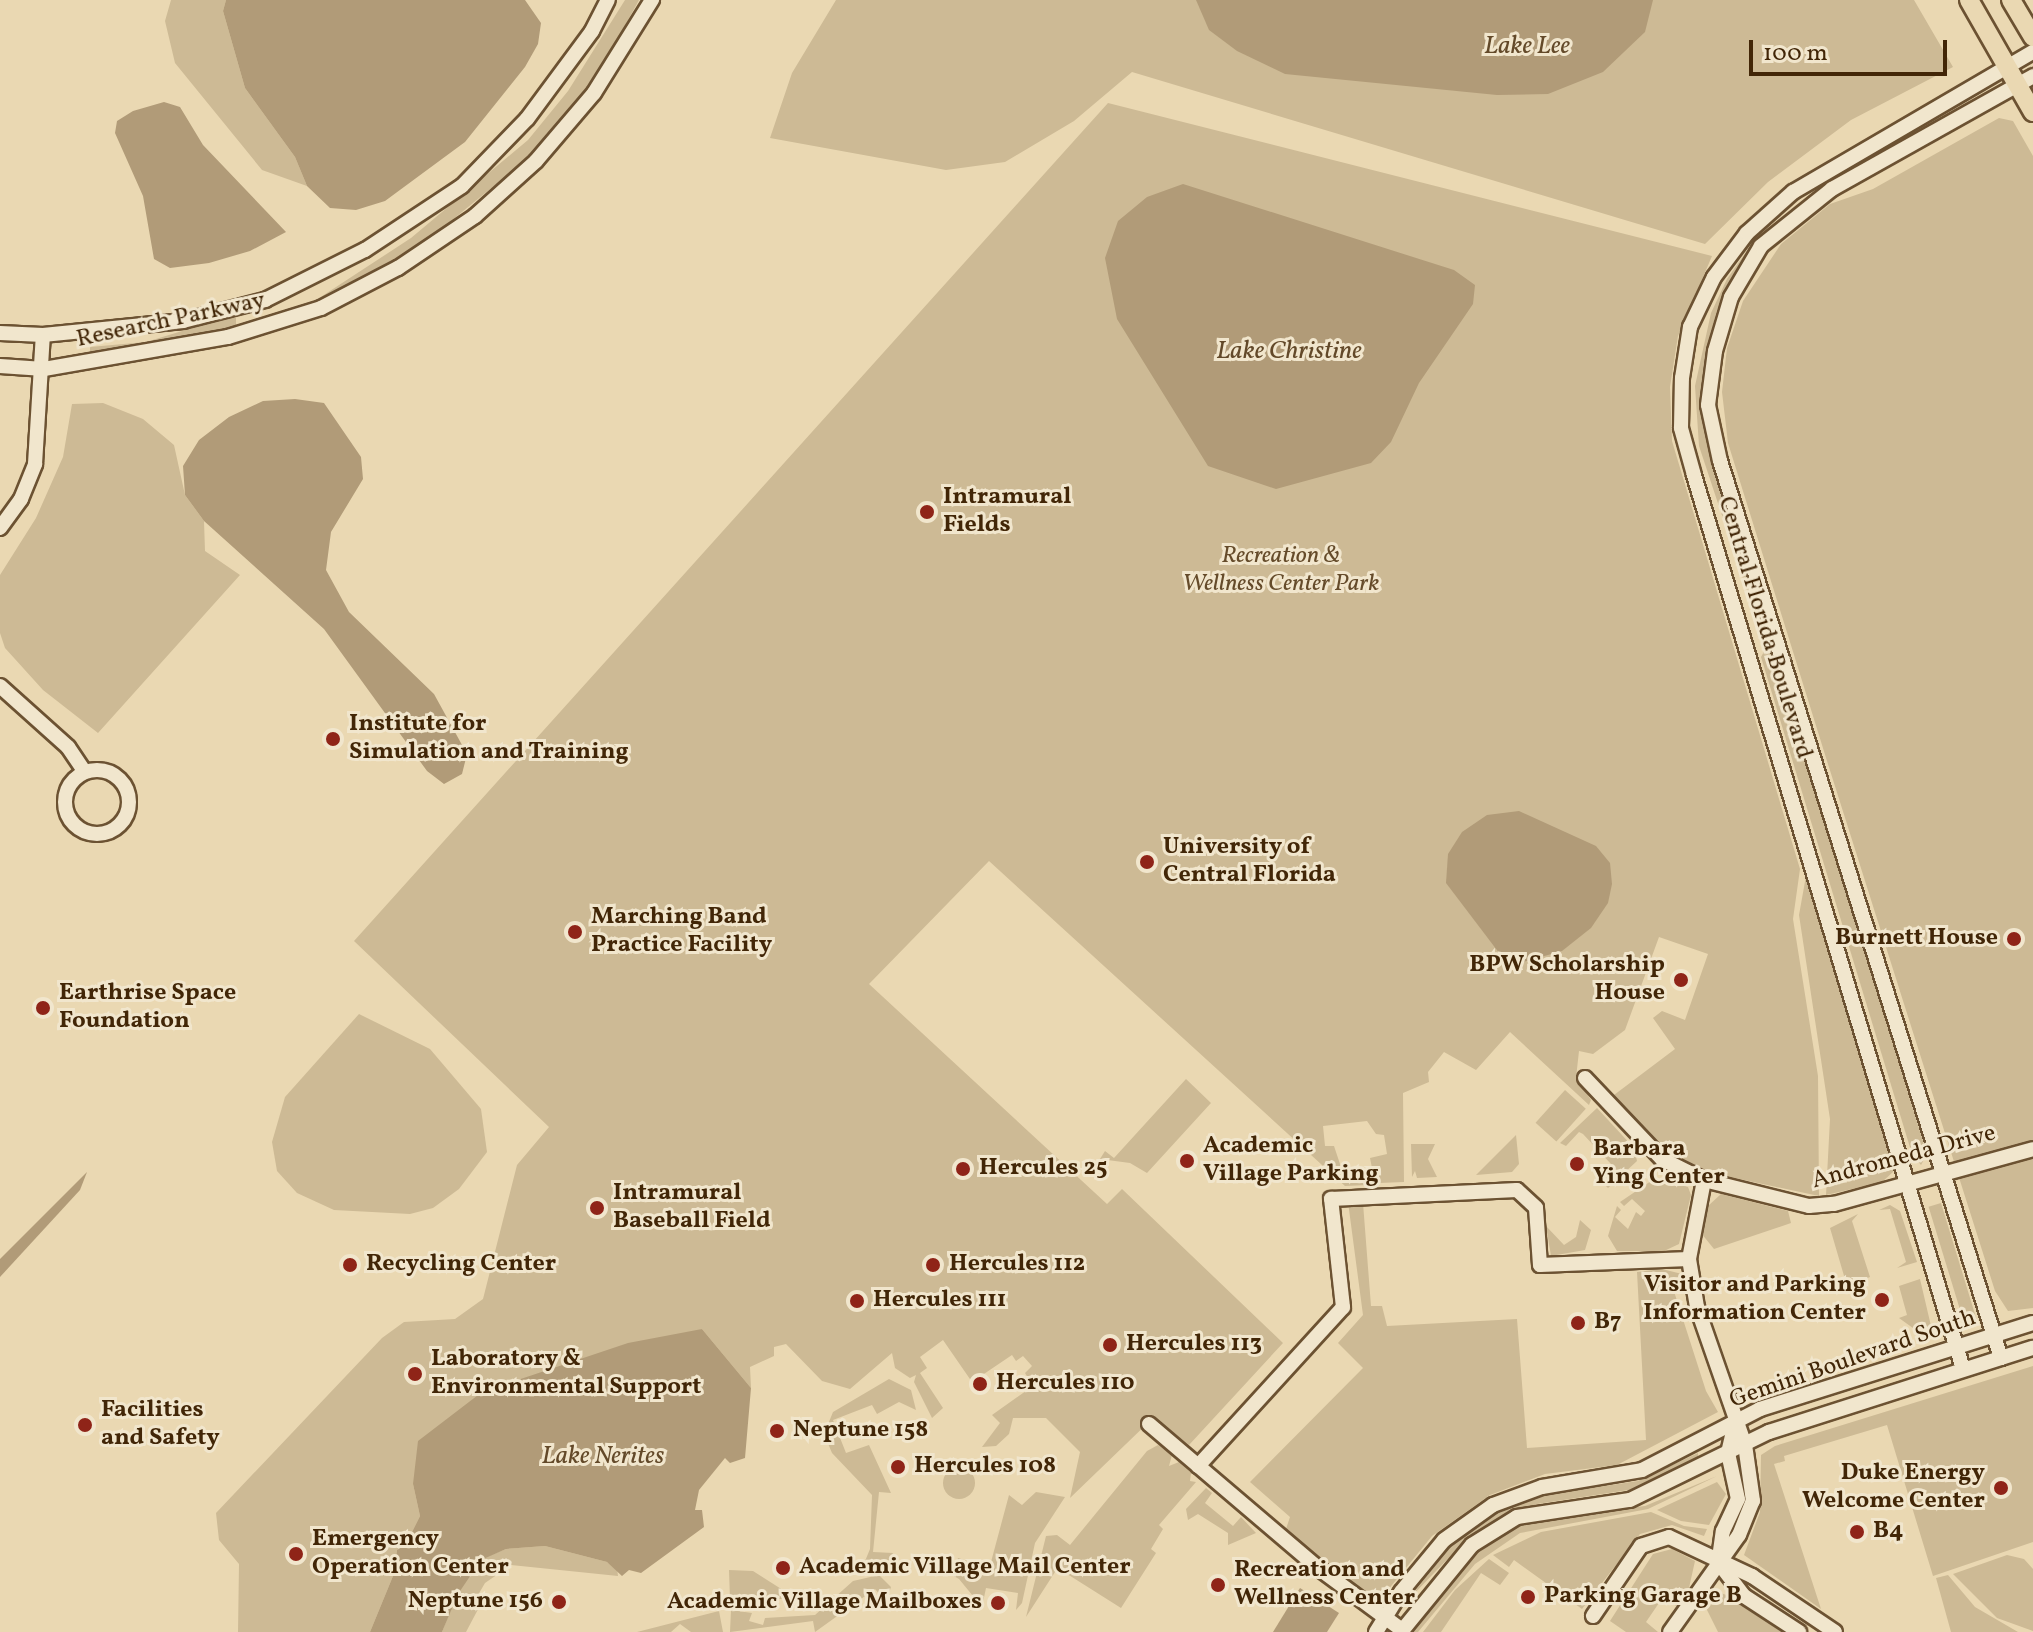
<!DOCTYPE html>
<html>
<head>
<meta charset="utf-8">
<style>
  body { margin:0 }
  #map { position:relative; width:2033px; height:1632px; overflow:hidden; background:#ead8b2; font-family:Vollkorn,serif }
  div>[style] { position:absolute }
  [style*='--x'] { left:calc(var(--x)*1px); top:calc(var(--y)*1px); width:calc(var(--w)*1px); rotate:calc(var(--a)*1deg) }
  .green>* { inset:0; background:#cdba95; transform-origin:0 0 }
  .round { border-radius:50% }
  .water>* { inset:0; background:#b19b78 }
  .roads { filter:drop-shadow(2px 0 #6c5232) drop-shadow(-2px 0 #6c5232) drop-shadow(0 2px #6c5232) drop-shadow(0 -2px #6c5232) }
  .minor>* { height:14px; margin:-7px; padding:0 7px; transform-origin:7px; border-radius:7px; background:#f1e6cd }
  .minor>.ring { margin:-7px; padding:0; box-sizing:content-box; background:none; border:14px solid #f1e6cd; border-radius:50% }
  .major>* { height:18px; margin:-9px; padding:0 9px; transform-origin:9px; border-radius:9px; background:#ead8b2 }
  .dots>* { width:22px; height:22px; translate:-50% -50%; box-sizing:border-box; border:4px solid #f1e6cd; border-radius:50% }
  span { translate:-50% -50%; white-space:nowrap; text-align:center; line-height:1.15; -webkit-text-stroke:6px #f1e6cd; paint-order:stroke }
  .street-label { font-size:24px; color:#422607 }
  .poi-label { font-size:24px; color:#422607; font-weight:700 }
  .left { translate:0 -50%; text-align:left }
  .right { translate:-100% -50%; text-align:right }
  .park-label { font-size:24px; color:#654b2a; font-style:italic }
  .water-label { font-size:26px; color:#634929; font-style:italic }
  .scale { position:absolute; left:1749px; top:40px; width:198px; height:36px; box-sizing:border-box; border:4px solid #422607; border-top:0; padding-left:10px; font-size:24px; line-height:28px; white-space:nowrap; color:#422607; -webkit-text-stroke:6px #f1e6cd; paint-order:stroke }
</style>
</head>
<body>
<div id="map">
  <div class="green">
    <i style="clip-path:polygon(171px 0,226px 0,223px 11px,245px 88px,295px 157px,307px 186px,262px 170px,175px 63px,165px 21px)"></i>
    <i style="clip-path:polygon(625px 0,639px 0,606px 60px,564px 118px,523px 162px,418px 248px,310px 304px,411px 238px,528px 140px,568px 91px)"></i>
    <i style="clip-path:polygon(836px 0,1914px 0,1953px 67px,1851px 120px,1768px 182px,1705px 244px,1132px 72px,1074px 121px,1005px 162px,946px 170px,770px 138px,792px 73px)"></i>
    <i style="clip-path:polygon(1108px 103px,1712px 256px,1678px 336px,1670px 387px,1672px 441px,1800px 869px,1793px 919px,1818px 1076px,1819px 1196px,1688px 1168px,1645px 1133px,1614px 1095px,1675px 1049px,1653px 1018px,1662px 1011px,1685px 1020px,1708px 954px,1659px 937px,1625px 1030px,1593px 1054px,1579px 1051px,1576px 1078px,1591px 1100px,1589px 1105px,1510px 1032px,1476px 1070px,1444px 1052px,1428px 1072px,1429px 1082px,1403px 1093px,1404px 1182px,1379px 1183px,1374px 1178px,1370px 1158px,1387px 1154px,1384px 1135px,1376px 1134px,1367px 1121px,1323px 1126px,1325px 1146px,1334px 1146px,1342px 1170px,1352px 1170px,1368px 1185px,1345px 1186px,989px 861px,869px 984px,1107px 1204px,1122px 1189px,1283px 1343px,1189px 1445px,1154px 1417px,1070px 1498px,1080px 1452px,1046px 1418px,1013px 1418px,1009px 1434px,996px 1446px,982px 1447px,1000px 1423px,992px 1415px,1033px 1386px,1025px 1373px,1032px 1366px,1023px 1356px,1016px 1361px,1012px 1355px,972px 1382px,943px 1340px,920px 1357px,927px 1368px,920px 1373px,943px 1408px,932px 1418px,914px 1382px,916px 1375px,910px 1378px,895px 1368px,892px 1353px,850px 1389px,822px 1381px,786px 1344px,774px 1347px,774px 1356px,750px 1367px,751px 1388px,702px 1329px,413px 1484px,420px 1516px,407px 1542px,397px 1550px,393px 1576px,370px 1632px,238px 1632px,239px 1564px,219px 1540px,216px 1513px,382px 1338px,404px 1322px,455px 1319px,483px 1299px,517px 1165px,549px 1127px,354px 941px)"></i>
    <i style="clip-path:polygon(1999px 118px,2013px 121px,2033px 156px,2033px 1308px,2008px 1311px,1995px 1291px,1827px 761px,1728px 443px,1722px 392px,1727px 348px,1743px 301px,1781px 244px,1830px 204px,1873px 189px)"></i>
    <i style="clip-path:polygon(1753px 242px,1717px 310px,1705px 356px,1702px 398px,1752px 590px,1749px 597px,1699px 446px,1695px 386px,1711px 313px,1727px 279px)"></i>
    <i style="clip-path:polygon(228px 317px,236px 318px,236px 326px,152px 347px,90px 354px,90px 347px,146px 342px)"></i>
    <i style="clip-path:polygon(103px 403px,143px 419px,174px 445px,185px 495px,204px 521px,205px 551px,240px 575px,98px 733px,43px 690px,5px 648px,0 633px,0 575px,36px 518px,63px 457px,72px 404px)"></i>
    <i style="clip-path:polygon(1766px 648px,1772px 654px,1927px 1154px,1921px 1165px,1912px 1154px,1761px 657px)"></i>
    <i style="clip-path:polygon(1806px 876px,1894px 1163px,1893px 1172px,1882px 1182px,1826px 1195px,1830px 1119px,1799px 915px)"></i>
    <i style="clip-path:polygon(359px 1014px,430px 1049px,481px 1109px,487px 1152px,459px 1189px,433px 1208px,410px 1214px,334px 1210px,297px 1193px,277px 1171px,272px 1142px,285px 1097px)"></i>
    <i style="clip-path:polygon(1186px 1079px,1211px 1103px,1147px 1173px,1130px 1163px,1100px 1159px,1105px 1151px,1114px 1158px)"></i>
    <i style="left:1565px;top:1090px;width:28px;height:44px;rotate:42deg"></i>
    <i style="clip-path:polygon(1597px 1108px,1634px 1148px,1637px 1161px,1608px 1188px,1603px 1183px,1611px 1164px,1583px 1134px,1579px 1132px,1566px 1146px,1560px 1143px)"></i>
    <i style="clip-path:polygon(1516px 1135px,1519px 1164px,1512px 1172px,1476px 1175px)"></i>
    <i style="clip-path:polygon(1411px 1144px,1435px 1144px,1428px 1159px,1437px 1177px,1417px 1178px,1415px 1171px,1412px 1177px)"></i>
    <i style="clip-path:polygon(1668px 1178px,1688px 1187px,1691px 1195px,1679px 1244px,1664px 1251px,1617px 1251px,1608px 1236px,1617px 1206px,1621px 1210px,1615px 1217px,1628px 1229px,1636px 1212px,1641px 1216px,1645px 1211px,1632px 1199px,1624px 1206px,1620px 1202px,1654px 1179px)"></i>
    <i style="clip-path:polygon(1721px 1194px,1788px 1211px,1791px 1223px,1714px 1249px,1701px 1233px,1708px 1206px)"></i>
    <i style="clip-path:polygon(1348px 1202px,1363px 1203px,1371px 1306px,1382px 1306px,1387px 1326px,1517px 1319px,1527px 1448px,1646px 1440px,1637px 1272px,1662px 1269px,1682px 1274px,1671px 1282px,1706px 1391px,1718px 1412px,1617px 1465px,1545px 1474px,1490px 1495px,1432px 1536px,1383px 1596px,1366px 1596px,1285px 1532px,1290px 1517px,1250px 1482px,1363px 1368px,1338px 1343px,1363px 1315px)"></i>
    <i style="left:1941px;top:1203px;width:122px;height:13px;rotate:73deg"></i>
    <i style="clip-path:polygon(1890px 1205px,1900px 1211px,1917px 1262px,1897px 1268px,1906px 1262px,1890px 1209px,1879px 1210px)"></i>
    <i style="clip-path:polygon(1858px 1214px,1852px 1221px,1870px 1277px,1847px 1286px,1830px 1228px)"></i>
    <i style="clip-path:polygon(1580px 1220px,1591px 1230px,1585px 1250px,1551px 1256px,1546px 1226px,1564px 1245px,1576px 1237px)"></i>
    <i style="clip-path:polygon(1920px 1279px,1931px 1326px,1924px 1336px,1899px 1318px,1907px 1315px,1899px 1286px)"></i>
    <i style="clip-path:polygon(2033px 1366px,2033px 1542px,1933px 1576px,1887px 1425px,1784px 1456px,1785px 1461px,1774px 1464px,1821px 1609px,1744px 1555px,1760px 1512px,1761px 1455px,1775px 1446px)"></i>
    <i style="clip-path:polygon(889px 1379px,911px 1390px,916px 1410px,899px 1402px,877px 1414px,872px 1405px,833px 1420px,846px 1453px,869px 1445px,891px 1493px,879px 1492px,873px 1552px,893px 1553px,886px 1565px,869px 1568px,863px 1566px,870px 1549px,872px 1495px,832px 1453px,824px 1434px,833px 1412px)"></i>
    <i style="clip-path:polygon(1158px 1445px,1172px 1455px,1169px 1466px,1179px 1462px,1191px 1473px,1190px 1481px,1196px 1482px,1159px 1525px,1163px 1529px,1151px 1549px,1156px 1553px,1121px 1608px,1064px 1572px,1055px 1572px,1026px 1617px,1046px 1536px,1057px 1535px,1070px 1545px,1147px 1451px)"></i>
    <i style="clip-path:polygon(1698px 1453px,1698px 1460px,1635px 1489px,1537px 1504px,1493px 1521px,1465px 1541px,1408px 1600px,1449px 1548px,1499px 1510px,1545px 1495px,1638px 1481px)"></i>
    <i class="round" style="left:943px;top:1467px;width:32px;height:32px"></i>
    <i style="clip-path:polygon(1717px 1476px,1648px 1509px,1520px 1533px,1475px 1564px,1418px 1632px,1411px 1632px,1463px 1565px,1502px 1534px,1536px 1519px,1645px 1506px)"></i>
    <i style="clip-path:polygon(1717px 1482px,1726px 1494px,1709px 1525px,1681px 1521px,1657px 1510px)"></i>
    <i style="clip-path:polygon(1206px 1488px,1212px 1493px,1205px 1503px,1233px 1526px,1241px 1517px,1256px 1533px,1228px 1545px,1228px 1533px,1198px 1514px,1188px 1520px,1186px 1509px)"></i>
    <i style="clip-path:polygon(1036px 1492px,1065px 1497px,1035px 1543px,1022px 1603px,1016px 1610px,1018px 1593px,986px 1588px,982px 1607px,959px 1579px,938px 1567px,956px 1565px,958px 1558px,981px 1565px,984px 1560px,991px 1562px,1009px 1495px,1022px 1505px)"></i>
    <i style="clip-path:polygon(1651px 1512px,1684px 1526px,1707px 1529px,1704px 1536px,1672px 1525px,1640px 1534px,1582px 1609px,1514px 1560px,1509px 1567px,1493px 1555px,1541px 1532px)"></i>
    <i style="clip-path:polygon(545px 1546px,607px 1562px,617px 1568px,618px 1576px,511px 1565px,485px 1583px,478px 1595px,484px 1598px,466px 1632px,442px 1632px,457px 1594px,481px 1559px,506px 1549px)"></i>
    <i style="clip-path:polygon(1672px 1549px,1695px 1561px,1689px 1588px,1677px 1606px,1661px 1600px,1646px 1622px,1658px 1632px,1626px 1632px,1610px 1621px,1653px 1554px)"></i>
    <i style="clip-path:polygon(2007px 1555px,2024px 1559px,2033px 1569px,2033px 1631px,1997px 1618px,1953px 1574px)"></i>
    <i style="clip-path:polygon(1489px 1559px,1509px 1573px,1500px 1585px,1481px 1573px,1441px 1632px,1423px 1632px,1455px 1590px)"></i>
    <i style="clip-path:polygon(729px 1570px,753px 1571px,797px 1599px,766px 1599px,764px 1606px,730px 1599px)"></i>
    <i style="clip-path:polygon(879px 1575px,891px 1587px,886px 1602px,875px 1589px,815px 1632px,813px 1621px,730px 1632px,731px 1610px,752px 1613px,749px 1621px,763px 1625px,765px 1618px,815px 1615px,853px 1581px)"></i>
    <i style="clip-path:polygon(1948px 1575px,1975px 1607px,2018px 1632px,1951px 1632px,1936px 1578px)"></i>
    <i style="clip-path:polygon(1715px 1591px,1732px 1597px,1782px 1632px,1718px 1632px,1704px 1604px)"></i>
    <i style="clip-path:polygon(719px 1611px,723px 1632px,691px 1632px,680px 1624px,671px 1632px,637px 1632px)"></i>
  </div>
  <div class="water">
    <i style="clip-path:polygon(226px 0,525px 0,541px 23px,538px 44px,525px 67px,465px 142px,385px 201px,356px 210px,330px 208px,307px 186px,295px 157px,245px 88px,223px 11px)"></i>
    <i style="clip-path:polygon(1196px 0,1653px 0,1645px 32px,1603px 72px,1548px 94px,1497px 95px,1285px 74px,1237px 51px,1209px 30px)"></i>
    <i style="clip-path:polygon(164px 102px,180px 107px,203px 145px,286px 232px,250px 251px,209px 263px,170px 268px,154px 259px,143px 196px,115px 133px,117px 121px,133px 111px)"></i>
    <i style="clip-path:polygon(1183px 184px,1454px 270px,1475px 285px,1473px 304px,1419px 383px,1391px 442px,1371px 463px,1276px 489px,1208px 466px,1117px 319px,1105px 258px,1118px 221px,1147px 197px)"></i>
    <i style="clip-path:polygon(295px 399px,324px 403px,361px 457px,363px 479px,331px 532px,326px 570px,349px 612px,434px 694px,467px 754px,462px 774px,444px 784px,427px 771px,324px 629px,204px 521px,185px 495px,183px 466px,199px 440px,229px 417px,263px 401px)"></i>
    <i style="clip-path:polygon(1519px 811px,1596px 846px,1610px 863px,1612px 884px,1608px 903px,1591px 928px,1562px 951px,1509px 966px,1446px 883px,1448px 854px,1462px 832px,1487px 815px)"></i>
    <i style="clip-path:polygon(87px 1172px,80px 1190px,0 1277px,0 1259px)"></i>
    <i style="clip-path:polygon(702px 1329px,751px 1388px,745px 1458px,730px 1463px,725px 1458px,699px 1490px,695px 1510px,702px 1510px,704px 1527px,641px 1573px,629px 1570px,622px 1576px,607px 1562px,545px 1546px,506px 1549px,481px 1560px,458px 1594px,442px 1632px,370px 1632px,393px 1576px,397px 1550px,407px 1542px,420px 1516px,413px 1484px,418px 1441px,482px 1392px,628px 1343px)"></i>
    <i style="clip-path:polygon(1300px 1588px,1339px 1613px,1327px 1632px,1273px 1632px)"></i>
  </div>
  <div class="roads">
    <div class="minor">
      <i style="--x:0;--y:333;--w:43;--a:2.7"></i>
      <i style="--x:43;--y:335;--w:141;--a:-5.7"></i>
      <i style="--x:183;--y:321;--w:85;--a:-14.4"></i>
      <i style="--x:265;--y:300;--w:112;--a:-26.6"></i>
      <i style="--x:365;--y:250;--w:116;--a:-33.4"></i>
      <i style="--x:462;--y:186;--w:93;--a:-45.9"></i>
      <i style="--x:527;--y:119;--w:109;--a:-53.5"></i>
      <i style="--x:592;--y:31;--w:35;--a:-63"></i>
      <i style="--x:0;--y:366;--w:44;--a:3.9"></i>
      <i style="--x:44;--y:369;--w:187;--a:-9.9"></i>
      <i style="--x:228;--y:337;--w:97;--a:-17.3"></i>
      <i style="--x:321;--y:308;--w:87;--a:-27.5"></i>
      <i style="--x:398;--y:268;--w:93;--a:-34"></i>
      <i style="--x:475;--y:216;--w:82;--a:-42"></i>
      <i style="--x:536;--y:161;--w:89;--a:-49.5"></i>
      <i style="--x:594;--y:93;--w:110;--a:-58.1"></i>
      <i style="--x:0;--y:528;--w:36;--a:-54"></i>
      <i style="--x:21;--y:499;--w:38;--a:-68"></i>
      <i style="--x:35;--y:464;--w:129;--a:-86.5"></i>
      <i style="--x:0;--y:686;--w:91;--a:41.9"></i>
      <i style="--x:68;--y:747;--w:30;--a:56"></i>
      <i class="ring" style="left:65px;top:770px;width:50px;height:50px"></i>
      <i style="--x:1585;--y:1078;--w:112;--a:46.5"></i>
      <i style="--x:1662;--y:1159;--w:47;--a:26.6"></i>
      <i style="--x:1704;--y:1180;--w:108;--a:13.9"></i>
      <i style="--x:1809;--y:1206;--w:25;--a:-5"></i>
      <i style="--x:1834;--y:1204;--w:206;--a:-15.4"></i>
      <i style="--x:2001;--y:1358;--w:940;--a:-107.39"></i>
      <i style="--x:1720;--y:461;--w:57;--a:-102.1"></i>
      <i style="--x:1708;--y:405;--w:54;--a:-82.6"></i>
      <i style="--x:1715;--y:351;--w:56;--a:-73.5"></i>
      <i style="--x:1731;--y:297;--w:59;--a:-59.5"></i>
      <i style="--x:1761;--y:246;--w:91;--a:-38.8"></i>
      <i style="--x:1832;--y:189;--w:231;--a:-29.3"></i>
      <i style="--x:1963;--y:1369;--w:934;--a:-106.75"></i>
      <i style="--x:1694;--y:475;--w:49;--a:-105.5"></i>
      <i style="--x:1681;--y:428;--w:50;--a:-88.9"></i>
      <i style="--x:1682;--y:378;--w:52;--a:-81.1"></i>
      <i style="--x:1690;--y:327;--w:55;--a:-64.4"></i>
      <i style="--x:1714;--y:277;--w:55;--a:-53.1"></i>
      <i style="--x:1747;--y:233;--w:62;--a:-41.7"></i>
      <i style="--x:1793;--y:192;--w:278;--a:-30.3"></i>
      <i style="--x:1149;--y:1424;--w:221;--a:40.4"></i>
      <i style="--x:1317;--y:1567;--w:106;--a:36.5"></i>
      <i style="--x:1198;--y:1466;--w:215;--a:-47.6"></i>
      <i style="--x:1343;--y:1307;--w:109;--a:-96.3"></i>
      <i style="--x:1331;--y:1199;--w:186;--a:-2.8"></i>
      <i style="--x:1517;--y:1190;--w:26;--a:43"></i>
      <i style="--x:1536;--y:1208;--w:57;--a:86"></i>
      <i style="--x:1540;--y:1265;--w:149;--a:-2.3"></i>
      <i style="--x:1719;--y:1558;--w:27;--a:-82"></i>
      <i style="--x:1723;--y:1531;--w:35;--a:-65"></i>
      <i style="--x:1738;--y:1499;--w:47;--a:-102.3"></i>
      <i style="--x:1728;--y:1453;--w:32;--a:-77"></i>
      <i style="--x:1718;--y:1562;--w:43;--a:52.6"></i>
      <i style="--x:1744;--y:1596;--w:66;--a:33.2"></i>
      <i style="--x:1593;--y:1616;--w:85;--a:-55.6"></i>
      <i style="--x:1641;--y:1546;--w:29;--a:-18"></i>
      <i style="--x:1669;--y:1537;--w:92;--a:25.2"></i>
      <i style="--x:1752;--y:1576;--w:100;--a:34"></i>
      <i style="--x:1376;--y:1632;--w:47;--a:-58"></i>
      <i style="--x:1401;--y:1592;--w:67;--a:-50.4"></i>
      <i style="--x:1444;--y:1540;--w:60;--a:-35.5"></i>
      <i style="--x:1493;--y:1505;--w:52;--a:-20.2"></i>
      <i style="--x:1542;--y:1487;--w:101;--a:-9.6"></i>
      <i style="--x:1642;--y:1470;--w:133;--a:-27.3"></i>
      <i style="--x:1760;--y:1409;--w:286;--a:-17.5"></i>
      <i style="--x:1401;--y:1632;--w:112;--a:-50.8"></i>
      <i style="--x:1472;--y:1545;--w:53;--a:-31.9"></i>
      <i style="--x:1517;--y:1517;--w:114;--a:-8.6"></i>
      <i style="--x:1630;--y:1500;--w:155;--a:-26.1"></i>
      <i style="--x:1769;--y:1432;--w:277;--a:-17.7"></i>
      <i style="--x:1670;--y:1632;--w:119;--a:-54.6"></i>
      <i style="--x:1739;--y:1535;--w:37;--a:-68"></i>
      <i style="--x:1753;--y:1501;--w:57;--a:-98.1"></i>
      <i style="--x:1745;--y:1445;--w:146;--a:-109.2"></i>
      <i style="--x:1697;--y:1307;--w:49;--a:-99.5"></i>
      <i style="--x:1689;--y:1259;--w:80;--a:-79.2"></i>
    </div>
    <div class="major">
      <i style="--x:1969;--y:0;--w:129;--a:60.3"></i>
      <i style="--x:2011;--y:0;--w:43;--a:59.3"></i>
    </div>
  </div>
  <div class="dots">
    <i style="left:927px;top:512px;background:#8f2418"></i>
    <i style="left:333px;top:739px;background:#8f2418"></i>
    <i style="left:1147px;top:862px;background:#8f2418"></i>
    <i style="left:575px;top:932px;background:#8f2418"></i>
    <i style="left:2014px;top:939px;background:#8f2418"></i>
    <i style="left:1681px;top:980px;background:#8f2418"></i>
    <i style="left:43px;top:1008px;background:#8f2418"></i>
    <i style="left:1187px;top:1161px;background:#8f2418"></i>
    <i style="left:1577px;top:1164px;background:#8f2418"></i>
    <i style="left:963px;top:1169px;background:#8f2418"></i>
    <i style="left:597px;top:1208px;background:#8f2418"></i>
    <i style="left:350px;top:1265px;background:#8f2418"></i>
    <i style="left:933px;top:1265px;background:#8f2418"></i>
    <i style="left:1882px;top:1300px;background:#8f2418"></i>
    <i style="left:857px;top:1301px;background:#8f2418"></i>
    <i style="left:1578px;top:1323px;background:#8f2418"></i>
    <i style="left:1110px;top:1345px;background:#8f2418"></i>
    <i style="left:415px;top:1374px;background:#8f2418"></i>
    <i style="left:980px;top:1384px;background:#8f2418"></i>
    <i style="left:85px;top:1425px;background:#8f2418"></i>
    <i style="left:777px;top:1431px;background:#8f2418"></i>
    <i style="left:898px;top:1467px;background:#8f2418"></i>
    <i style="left:2001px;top:1488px;background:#8f2418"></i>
    <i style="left:1857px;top:1532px;background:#8f2418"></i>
    <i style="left:296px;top:1554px;background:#8f2418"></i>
    <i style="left:783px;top:1568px;background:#8f2418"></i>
    <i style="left:1218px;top:1585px;background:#8f2418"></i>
    <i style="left:1528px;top:1597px;background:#8f2418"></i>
    <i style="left:559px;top:1602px;background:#8f2418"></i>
    <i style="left:998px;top:1603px;background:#8f2418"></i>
  </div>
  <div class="street-label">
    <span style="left:171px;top:321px;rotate:-12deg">Research Parkway</span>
    <span style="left:1764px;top:628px;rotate:73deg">Central Florida Boulevard</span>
    <span style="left:1904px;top:1158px;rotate:-15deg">Andromeda Drive</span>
    <span style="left:1853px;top:1360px;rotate:-19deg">Gemini Boulevard South</span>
  </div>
  <div class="poi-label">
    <span class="left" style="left:943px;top:512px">Intramural<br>Fields</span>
    <span class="left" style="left:349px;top:739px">Institute for<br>Simulation and Training</span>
    <span class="left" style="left:1163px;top:862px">University of<br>Central Florida</span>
    <span class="left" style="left:591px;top:932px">Marching Band<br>Practice Facility</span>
    <span class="right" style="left:1998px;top:939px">Burnett House</span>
    <span class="right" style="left:1665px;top:980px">BPW Scholarship<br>House</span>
    <span class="left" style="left:59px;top:1008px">Earthrise Space<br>Foundation</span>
    <span class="left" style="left:1203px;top:1161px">Academic<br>Village Parking</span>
    <span class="left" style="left:1593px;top:1164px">Barbara<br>Ying Center</span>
    <span class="left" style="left:979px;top:1169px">Hercules 25</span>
    <span class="left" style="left:613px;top:1208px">Intramural<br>Baseball Field</span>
    <span class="left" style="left:366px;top:1265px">Recycling Center</span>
    <span class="left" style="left:949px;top:1265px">Hercules 112</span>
    <span class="right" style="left:1866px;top:1300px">Visitor and Parking<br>Information Center</span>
    <span class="left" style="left:873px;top:1301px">Hercules 111</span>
    <span class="left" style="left:1594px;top:1323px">B7</span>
    <span class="left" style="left:1126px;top:1345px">Hercules 113</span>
    <span class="left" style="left:431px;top:1374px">Laboratory &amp;<br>Environmental Support</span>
    <span class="left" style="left:996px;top:1384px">Hercules 110</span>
    <span class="left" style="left:101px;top:1425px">Facilities<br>and Safety</span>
    <span class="left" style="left:793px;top:1431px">Neptune 158</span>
    <span class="left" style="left:914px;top:1467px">Hercules 108</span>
    <span class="right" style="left:1985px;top:1488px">Duke Energy<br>Welcome Center</span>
    <span class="left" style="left:1873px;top:1532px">B4</span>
    <span class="left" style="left:312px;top:1554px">Emergency<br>Operation Center</span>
    <span class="left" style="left:799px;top:1568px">Academic Village Mail Center</span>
    <span class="left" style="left:1234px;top:1585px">Recreation and<br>Wellness Center</span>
    <span class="left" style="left:1544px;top:1597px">Parking Garage B</span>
    <span class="right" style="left:543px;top:1602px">Neptune 156</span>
    <span class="right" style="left:982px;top:1603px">Academic Village Mailboxes</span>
  </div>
  <div class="park-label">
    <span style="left:1281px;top:571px">Recreation &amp;<br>Wellness Center Park</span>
  </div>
  <div class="water-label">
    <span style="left:1527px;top:47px">Lake Lee</span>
    <span style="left:1289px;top:352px">Lake Christine</span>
    <span style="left:603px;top:1457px">Lake Nerites</span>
  </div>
  <div class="scale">100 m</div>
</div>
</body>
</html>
